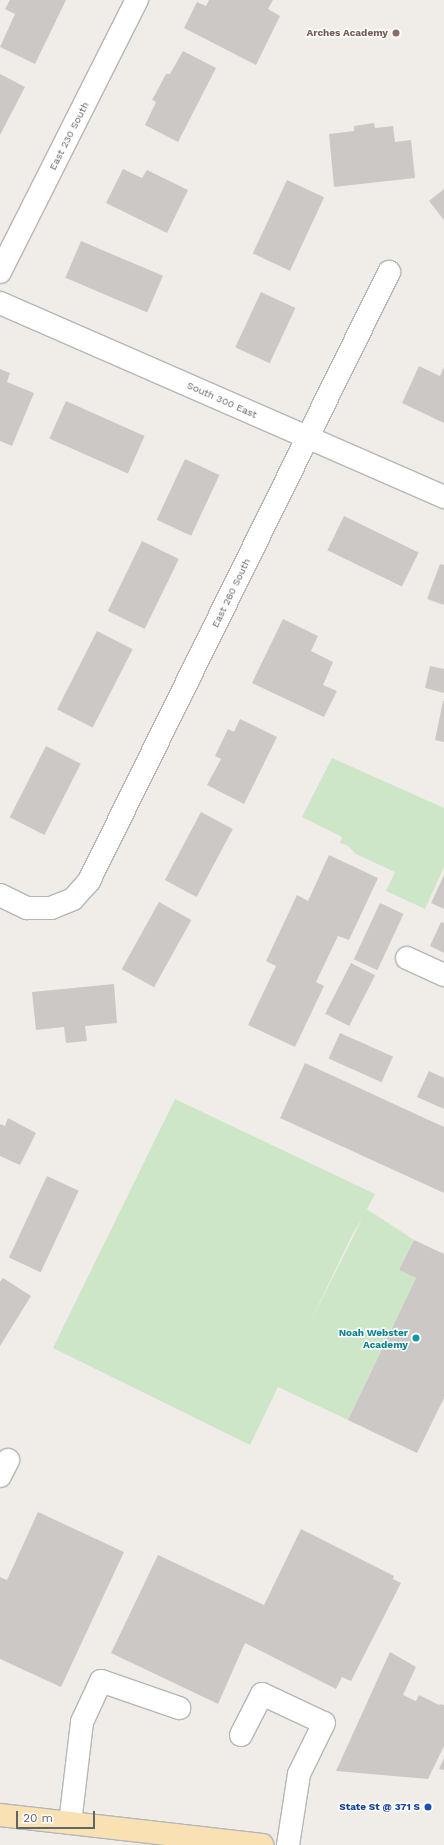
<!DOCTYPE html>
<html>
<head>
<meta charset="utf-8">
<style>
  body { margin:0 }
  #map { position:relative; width:444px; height:1845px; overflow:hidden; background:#f0ede9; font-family:"Work Sans",sans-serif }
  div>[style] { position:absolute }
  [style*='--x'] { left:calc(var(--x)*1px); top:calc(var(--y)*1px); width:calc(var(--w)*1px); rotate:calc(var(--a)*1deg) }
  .green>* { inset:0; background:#cde6c7 }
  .building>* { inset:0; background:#ccc8c5; transform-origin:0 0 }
  .roads { filter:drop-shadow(1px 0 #b3b7b9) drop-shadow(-1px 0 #b3b7b9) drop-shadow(0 1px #b3b7b9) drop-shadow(0 -1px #b3b7b9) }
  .minor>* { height:22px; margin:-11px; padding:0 11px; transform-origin:11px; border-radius:11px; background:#fff }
  .major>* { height:22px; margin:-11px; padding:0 11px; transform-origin:11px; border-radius:11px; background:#fae1b4 }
  .dots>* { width:11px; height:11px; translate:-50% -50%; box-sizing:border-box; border:2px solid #fff; border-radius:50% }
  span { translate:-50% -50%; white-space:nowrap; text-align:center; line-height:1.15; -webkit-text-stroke:3px #fff; paint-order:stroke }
  .education-label { font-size:10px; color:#785e54; font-weight:700 }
  .right { translate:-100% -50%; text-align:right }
  .street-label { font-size:10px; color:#606567 }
  .culture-label { font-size:10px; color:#0d838f; font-weight:700 }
  .transit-label { font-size:10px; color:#164399; font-weight:700 }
  .scale { position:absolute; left:16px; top:1811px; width:79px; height:18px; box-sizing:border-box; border:2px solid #606567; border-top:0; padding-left:5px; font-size:12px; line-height:14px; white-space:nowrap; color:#606567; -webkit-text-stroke:3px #fff; paint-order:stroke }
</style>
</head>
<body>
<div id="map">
  <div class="green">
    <i style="clip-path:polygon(332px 758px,444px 808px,444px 867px,425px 909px,386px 891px,395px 872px,356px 854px,347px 845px,340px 843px,342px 837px,302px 817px)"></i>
    <i style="clip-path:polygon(evenodd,175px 1099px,375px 1194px,367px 1209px,414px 1240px,399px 1270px,416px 1278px,348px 1420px,278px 1387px,250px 1445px,53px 1348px,175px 1099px,362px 1219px,308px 1327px,353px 1233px,362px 1219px)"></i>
  </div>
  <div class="building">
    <i style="clip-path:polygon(10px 0,66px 0,35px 64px,0 47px,15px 14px,5px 9px)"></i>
    <i style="clip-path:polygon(209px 0,273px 0,268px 9px,280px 16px,256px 65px,184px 28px,197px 2px,206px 6px)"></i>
    <i style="clip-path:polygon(183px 51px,216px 68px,178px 142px,145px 125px,156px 102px,152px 100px,166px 74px,170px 74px)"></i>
    <i style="clip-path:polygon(0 74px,25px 87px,0 135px)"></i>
    <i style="clip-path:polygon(374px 123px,375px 128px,393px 126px,395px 142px,411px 140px,415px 178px,334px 187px,329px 134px,354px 131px,354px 126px)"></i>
    <i style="clip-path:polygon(123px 169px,142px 178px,147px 170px,188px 190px,167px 233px,106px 203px)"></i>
    <i style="left:287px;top:180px;width:41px;height:81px;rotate:25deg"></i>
    <i style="clip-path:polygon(444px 189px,444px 220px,429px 201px)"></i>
    <i style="left:81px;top:241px;width:89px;height:40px;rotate:23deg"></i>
    <i style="left:261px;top:292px;width:38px;height:61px;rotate:25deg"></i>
    <i style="clip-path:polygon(419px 366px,440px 376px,444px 367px,444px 423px,402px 403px)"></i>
    <i style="clip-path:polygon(0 369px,10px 373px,7px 382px,34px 393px,12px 446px,0 441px)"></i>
    <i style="left:66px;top:401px;width:86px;height:41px;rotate:24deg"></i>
    <i style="left:185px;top:459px;width:38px;height:67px;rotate:25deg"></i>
    <i style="left:344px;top:516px;width:83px;height:38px;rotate:26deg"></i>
    <i style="left:142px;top:541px;width:41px;height:78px;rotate:26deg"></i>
    <i style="clip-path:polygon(440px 564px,444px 565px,444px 605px,427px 599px)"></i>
    <i style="clip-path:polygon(283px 619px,318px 636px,311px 651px,333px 662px,323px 685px,337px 691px,324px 717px,252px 683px)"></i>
    <i style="left:97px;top:631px;width:40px;height:88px;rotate:27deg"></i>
    <i style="clip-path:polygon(430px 666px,444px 669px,444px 693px,425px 688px)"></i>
    <i style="clip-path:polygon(443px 701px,444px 701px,444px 742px,435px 740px)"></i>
    <i style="clip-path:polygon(240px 719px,277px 737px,244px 804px,207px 785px,221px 759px,215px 756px,228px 729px,234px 732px)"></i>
    <i style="left:46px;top:746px;width:39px;height:80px;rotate:27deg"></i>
    <i style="left:201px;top:812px;width:36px;height:77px;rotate:28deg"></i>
    <i style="clip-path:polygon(329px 855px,378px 878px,349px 940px,338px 936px,316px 982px,324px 986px,295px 1047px,248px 1025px,276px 966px,266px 961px,297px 895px,308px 901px)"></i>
    <i style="clip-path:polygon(444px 875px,444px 909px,431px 903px)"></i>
    <i style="left:159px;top:902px;width:37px;height:77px;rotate:29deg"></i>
    <i style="left:380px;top:903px;width:26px;height:62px;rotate:25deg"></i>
    <i style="clip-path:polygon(441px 922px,444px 923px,444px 953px,430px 946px)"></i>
    <i style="left:351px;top:963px;width:27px;height:57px;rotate:27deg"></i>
    <i style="clip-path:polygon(114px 984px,117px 1023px,85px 1026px,87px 1041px,66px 1043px,64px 1027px,36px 1030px,32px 992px)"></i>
    <i style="left:340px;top:1033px;width:58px;height:28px;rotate:24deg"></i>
    <i style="clip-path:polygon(305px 1063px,444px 1127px,444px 1193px,280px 1118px)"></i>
    <i style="clip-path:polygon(429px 1071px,444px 1078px,444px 1109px,417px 1097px)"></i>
    <i style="clip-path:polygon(8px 1118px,36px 1133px,20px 1165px,0 1156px,0 1124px,5px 1126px)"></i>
    <i style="left:47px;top:1176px;width:35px;height:90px;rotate:25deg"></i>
    <i style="clip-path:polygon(414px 1240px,444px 1254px,444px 1398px,417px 1453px,348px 1420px,416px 1278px,399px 1270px)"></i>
    <i style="clip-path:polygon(3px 1278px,31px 1296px,0 1346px,0 1282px)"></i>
    <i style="clip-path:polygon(38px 1512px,124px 1552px,61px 1687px,0 1659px,0 1577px,7px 1580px)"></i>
    <i style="clip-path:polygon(301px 1529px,394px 1576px,393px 1579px,401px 1583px,351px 1681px,342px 1677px,336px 1689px,245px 1643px,218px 1704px,111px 1653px,158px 1555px,264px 1605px)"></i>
    <i style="clip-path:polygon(390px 1652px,416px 1667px,403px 1695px,416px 1701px,419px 1695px,439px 1705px,440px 1704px,444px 1705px,444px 1746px,428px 1779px,336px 1771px)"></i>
    <i style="clip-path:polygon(444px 1758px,444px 1770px,439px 1769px)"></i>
  </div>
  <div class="roads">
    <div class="minor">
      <i style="--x:0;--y:272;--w:305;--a:-63.3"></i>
      <i style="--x:0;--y:303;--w:485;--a:23.6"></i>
      <i style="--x:0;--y:895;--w:30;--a:26"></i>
      <i style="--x:27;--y:908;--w:24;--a:0"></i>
      <i style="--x:51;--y:908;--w:24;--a:-22"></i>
      <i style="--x:73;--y:899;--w:24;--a:-48"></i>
      <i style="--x:89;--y:881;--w:679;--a:-63.77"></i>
      <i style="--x:407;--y:958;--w:41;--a:24.7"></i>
      <i style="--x:0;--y:1476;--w:18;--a:-63"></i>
      <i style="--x:241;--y:1735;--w:46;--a:-62.9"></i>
      <i style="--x:262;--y:1694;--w:68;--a:25.1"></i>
      <i style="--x:324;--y:1723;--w:57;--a:116.1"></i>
      <i style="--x:299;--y:1774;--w:72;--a:98.8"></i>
      <i style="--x:70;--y:1823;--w:102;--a:-83.2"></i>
      <i style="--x:82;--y:1722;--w:45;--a:-65.1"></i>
      <i style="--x:101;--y:1681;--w:83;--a:19.1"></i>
    </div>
    <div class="major">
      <i style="--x:0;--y:1815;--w:264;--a:6.5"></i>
    </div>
  </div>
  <div class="dots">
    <i style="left:396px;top:33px;background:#8d6e63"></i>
    <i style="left:416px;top:1338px;background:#0f9aa8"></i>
    <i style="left:428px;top:1807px;background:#1a4fb4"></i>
  </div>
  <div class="education-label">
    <span class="right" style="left:388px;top:33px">Arches Academy</span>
  </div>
  <div class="street-label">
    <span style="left:69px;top:136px;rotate:-63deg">East 230 South</span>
    <span style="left:222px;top:400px;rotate:24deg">South 300 East</span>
    <span style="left:231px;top:593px;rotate:-64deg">East 260 South</span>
  </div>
  <div class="culture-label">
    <span class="right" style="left:408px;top:1338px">Noah Webster<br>Academy</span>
  </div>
  <div class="transit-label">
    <span class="right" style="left:420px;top:1807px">State St @ 371 S</span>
  </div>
  <div class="scale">20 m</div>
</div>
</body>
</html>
